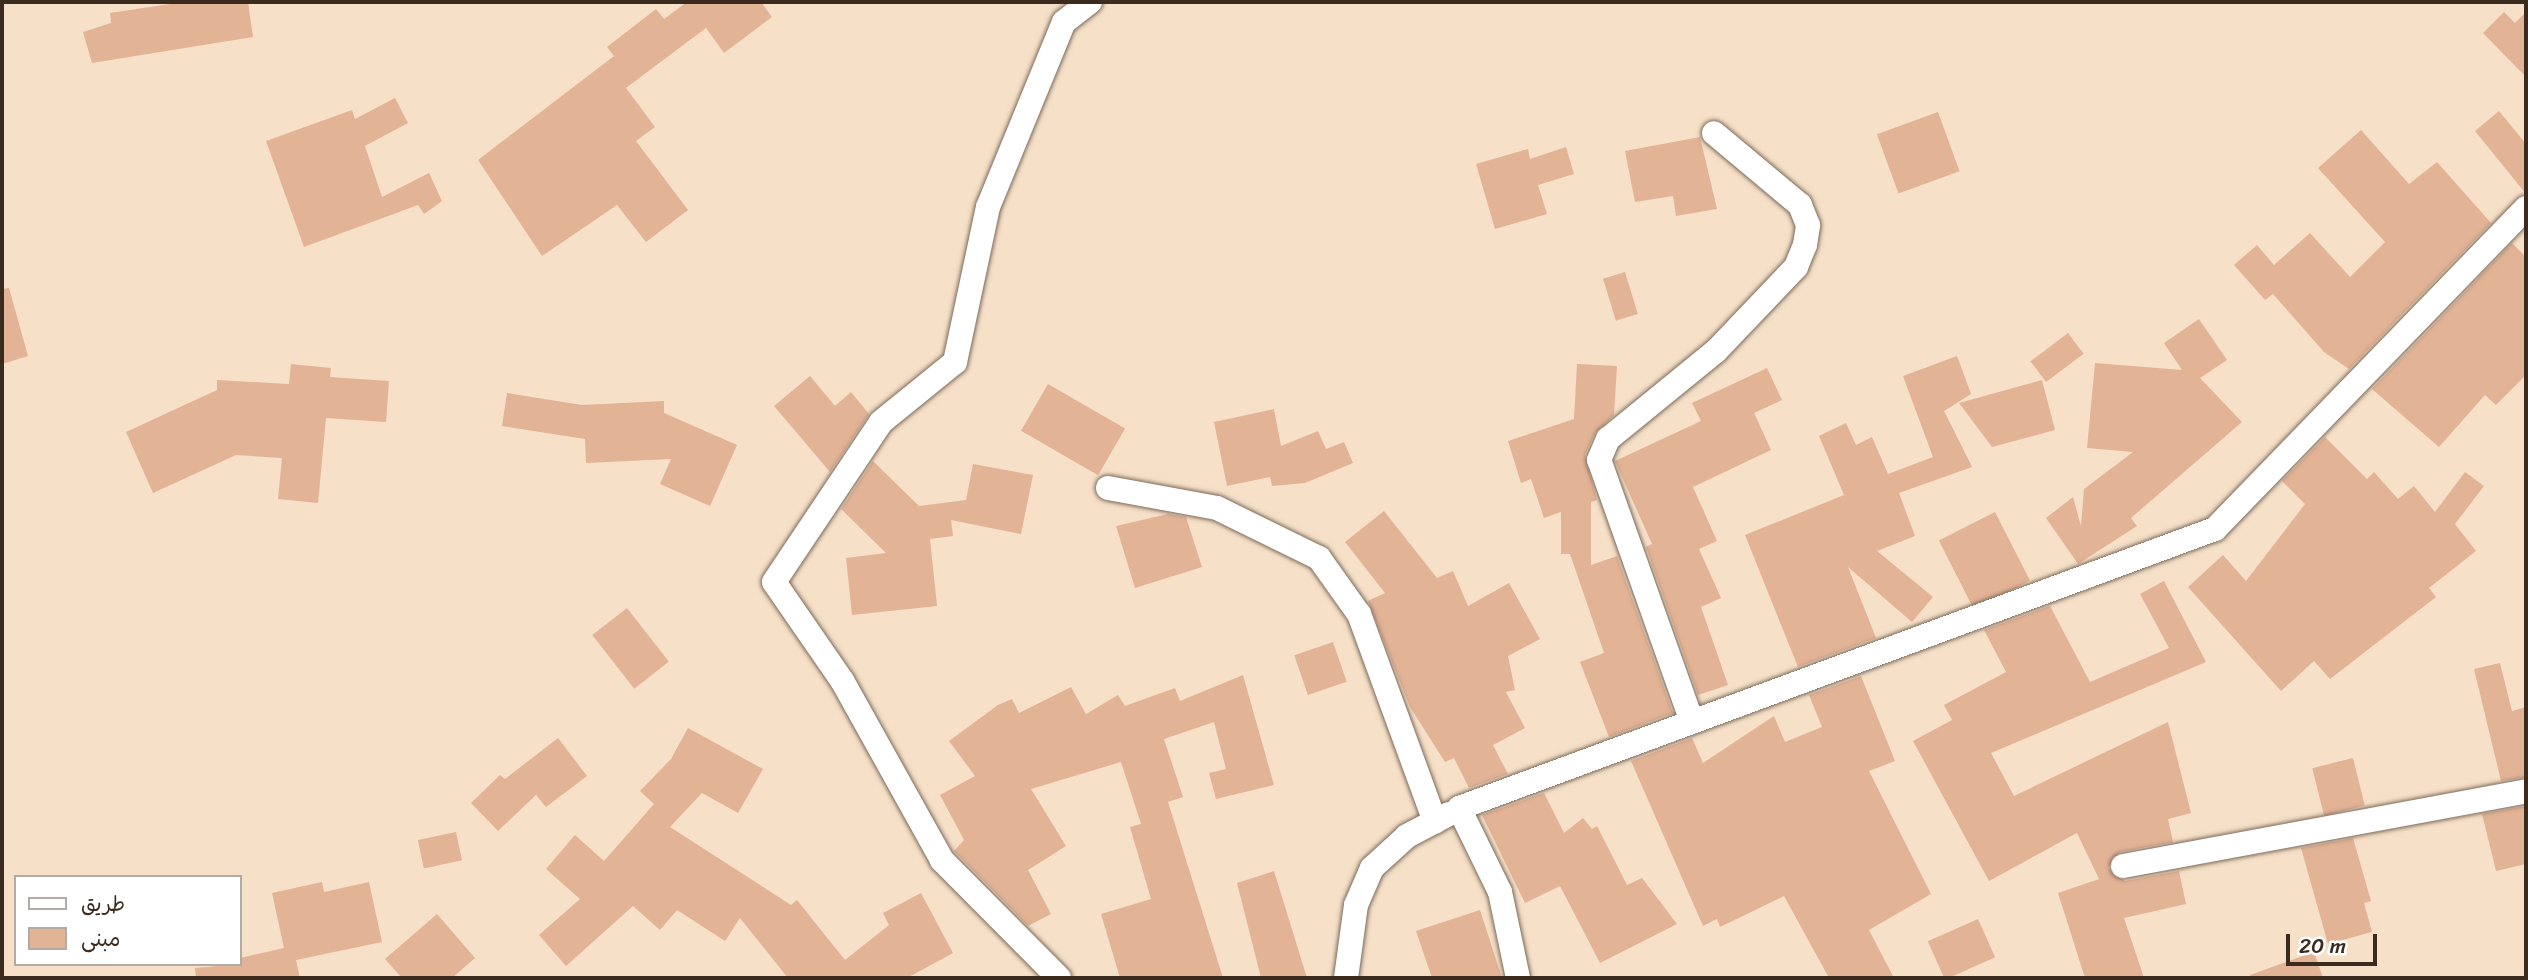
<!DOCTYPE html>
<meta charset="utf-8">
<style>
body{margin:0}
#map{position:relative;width:2528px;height:980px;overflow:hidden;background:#f6e0c8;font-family:Sriracha,"Playpen Sans Arabic",sans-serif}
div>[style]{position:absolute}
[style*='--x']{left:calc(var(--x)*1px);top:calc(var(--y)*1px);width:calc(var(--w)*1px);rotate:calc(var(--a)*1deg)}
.building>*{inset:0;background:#e3b396;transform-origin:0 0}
.roads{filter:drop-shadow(0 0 2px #7c6a5a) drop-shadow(0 0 2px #7c6a5a)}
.minor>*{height:24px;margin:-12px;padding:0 12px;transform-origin:12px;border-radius:12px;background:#fff}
span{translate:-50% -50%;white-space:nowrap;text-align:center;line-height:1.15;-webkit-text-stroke:5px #fff;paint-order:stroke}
.frame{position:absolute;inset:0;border:4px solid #3b2a1e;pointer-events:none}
.legend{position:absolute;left:14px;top:875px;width:228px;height:91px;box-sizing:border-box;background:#fff;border:2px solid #b1aaa5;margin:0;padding:9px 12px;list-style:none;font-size:21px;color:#3b2a1e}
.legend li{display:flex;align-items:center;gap:14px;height:35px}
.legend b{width:35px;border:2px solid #b1aaa5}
.scale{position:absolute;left:2286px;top:934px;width:91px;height:32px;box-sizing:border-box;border:4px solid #3b2a1e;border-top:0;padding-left:9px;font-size:21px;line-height:24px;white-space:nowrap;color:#3b2a1e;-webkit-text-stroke:5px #fff;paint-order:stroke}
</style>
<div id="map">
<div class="building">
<i style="clip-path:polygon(183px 2px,248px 2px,253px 37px,92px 63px,83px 32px,111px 23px,110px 13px)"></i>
<i style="clip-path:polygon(687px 2px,761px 2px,772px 17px,724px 53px,706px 28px,626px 88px,655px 127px,636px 141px,688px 210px,646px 242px,617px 205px,542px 256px,478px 160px,614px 56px,607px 47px,656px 9px,664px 19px)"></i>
<i style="clip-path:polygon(2504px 12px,2515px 23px,2526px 12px,2526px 77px,2483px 33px)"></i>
<i style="clip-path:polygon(395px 98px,408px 123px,365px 146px,382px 197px,429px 173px,442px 201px,424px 214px,418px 205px,304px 247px,266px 141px,352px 110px,355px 119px)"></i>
<i style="clip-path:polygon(2499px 111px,2526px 144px,2526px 194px,2475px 131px)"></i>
<i style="left:1938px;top:112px;width:63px;height:65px;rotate:70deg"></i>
<i style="clip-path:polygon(2361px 130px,2409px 184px,2437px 162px,2491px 223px,2349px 369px,2324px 352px,2273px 294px,2265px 300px,2234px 265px,2257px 245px,2274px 265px,2310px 233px,2350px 277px,2385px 242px,2318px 168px)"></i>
<i style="clip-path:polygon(1700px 137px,1717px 209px,1676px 216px,1673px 196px,1635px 202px,1625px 151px)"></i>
<i style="clip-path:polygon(1566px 147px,1574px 174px,1538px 185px,1547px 214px,1495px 229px,1476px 164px,1528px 149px,1530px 159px)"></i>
<i style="clip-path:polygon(2512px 243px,2526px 257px,2526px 375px,2496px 405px,2485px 395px,2439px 447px,2372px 389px)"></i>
<i style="left:1625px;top:272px;width:44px;height:23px;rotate:73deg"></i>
<i style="clip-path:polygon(9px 288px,28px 356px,2px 364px,2px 289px)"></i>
<i style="clip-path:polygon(2199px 319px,2227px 360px,2200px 378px,2242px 422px,2131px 518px,2137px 526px,2078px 564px,2046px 518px,2073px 497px,2081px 526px,2084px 489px,2133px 452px,2087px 448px,2095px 363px,2182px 370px,2164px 343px)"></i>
<i style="left:2068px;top:333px;width:26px;height:47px;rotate:53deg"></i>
<i style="clip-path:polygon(1957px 356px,1971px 394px,1944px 411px,1972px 467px,1899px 493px,1915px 536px,1877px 551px,1933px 597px,1912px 622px,1848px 567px,1876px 638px,1798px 667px,1745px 535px,1844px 495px,1819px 436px,1846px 423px,1856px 445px,1872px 437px,1888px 474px,1933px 457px,1903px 376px)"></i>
<i style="clip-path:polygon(291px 364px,331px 368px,330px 377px,389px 381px,386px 422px,326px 418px,318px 503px,278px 499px,282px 458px,236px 455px,153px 493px,126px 432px,217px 390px,217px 380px,289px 384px)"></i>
<i style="clip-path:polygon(1577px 364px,1617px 366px,1614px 415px,1595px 433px,1585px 455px,1597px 500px,1591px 502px,1591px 565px,1617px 556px,1673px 713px,1609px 737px,1580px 662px,1604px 653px,1570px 554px,1561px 554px,1561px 512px,1544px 518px,1531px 479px,1521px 483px,1508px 441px,1574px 419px)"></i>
<i style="clip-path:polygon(1767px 368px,1782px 400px,1754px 413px,1771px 450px,1693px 487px,1717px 541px,1699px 549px,1721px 598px,1701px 607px,1728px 685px,1698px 695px,1646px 547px,1652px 544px,1615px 461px,1701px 421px,1692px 403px)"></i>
<i style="clip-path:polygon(810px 376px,835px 406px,851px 392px,869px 414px,830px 472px,774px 406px)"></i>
<i style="clip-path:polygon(2042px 380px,2055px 430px,1992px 447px,1959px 403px)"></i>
<i style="left:1048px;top:384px;width:89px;height:54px;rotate:30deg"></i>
<i style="clip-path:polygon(507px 393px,582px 405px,664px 401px,664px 413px,737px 445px,710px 506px,660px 484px,671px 459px,586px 463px,585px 439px,502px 426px)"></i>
<i style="clip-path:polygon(1274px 409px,1281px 446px,1318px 431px,1326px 449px,1344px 442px,1353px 463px,1305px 483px,1272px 486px,1270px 477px,1227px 486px,1214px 422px)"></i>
<i style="clip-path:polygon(2325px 437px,2367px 479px,2374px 472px,2398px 499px,2414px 486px,2435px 512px,2465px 472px,2484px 486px,2455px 524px,2476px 551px,2429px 588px,2436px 597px,2330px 679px,2314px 661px,2281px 691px,2188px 587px,2223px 555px,2246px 581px,2305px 504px,2282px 481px)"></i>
<i style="clip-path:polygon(873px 461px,919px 506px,966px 500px,973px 464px,1033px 475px,1021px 534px,951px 520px,953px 536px,930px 539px,937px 606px,852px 615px,846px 558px,886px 553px,841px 509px)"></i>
<i style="clip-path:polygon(1384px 511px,1437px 578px,1453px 571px,1468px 606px,1509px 583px,1540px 639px,1508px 656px,1515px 690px,1506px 692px,1525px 728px,1493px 745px,1508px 774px,1469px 788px,1454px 758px,1445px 762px,1410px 707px,1368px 601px,1385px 593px,1345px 542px)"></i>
<i style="left:1995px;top:512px;width:77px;height:63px;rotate:63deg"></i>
<i style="clip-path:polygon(1168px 514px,1186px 517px,1202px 567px,1135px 588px,1116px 526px)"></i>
<i style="clip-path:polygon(2164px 581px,2206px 662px,1991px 753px,2014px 796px,2168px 722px,2191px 813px,2168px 819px,2173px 842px,2120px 852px,2108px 868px,2125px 881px,2179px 871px,2186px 904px,2124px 918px,2144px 978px,2085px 978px,2058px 893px,2099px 879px,2077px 833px,1989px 881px,1913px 741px,1952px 720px,1944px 705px,2006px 672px,1984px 630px,2050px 606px,2090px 682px,2169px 648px,2140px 594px)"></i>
<i style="left:627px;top:608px;width:68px;height:44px;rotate:52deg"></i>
<i style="left:1333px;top:642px;width:42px;height:41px;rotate:71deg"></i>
<i style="clip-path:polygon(2500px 663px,2512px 711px,2526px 707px,2526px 777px,2501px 781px,2474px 669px)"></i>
<i style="clip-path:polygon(1243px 675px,1274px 785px,1216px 799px,1209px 773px,1226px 769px,1214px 722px,1164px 739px,1183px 797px,1168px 802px,1223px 978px,1120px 978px,1101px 914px,1151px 899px,1130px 827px,1141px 824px,1121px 762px,1031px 789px,1066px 846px,1028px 870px,1051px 914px,1028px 926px,954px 851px,964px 840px,940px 795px,975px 776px,949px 741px,998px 705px,1012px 699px,1019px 713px,1071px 687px,1086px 714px,1118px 695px,1125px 706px,1175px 688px,1180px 701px)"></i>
<i style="clip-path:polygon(1861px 676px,1895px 761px,1869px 771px,1931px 894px,1869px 930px,1894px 978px,1829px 978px,1784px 896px,1720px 927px,1717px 919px,1703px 926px,1631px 761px,1692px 738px,1703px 763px,1774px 716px,1785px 742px,1822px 727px,1809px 695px)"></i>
<i style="clip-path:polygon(688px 728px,763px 769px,738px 813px,702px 793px,670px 827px,791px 905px,797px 900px,845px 960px,889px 925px,883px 913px,921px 893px,953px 953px,907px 978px,788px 978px,740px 918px,725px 941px,677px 910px,660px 930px,633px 906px,566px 966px,539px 935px,580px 899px,546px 869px,575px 835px,604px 861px,654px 804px,640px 791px,671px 759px)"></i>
<i style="clip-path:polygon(558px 738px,587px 776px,546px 807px,536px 795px,498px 831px,471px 803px,500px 775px,505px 779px)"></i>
<i style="left:2353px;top:758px;width:49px;height:42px;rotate:76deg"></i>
<i style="clip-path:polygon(1544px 793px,1564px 833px,1583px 818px,1592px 829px,1597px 826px,1627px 885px,1642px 878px,1677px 924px,1600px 963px,1560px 886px,1525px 903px,1482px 815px)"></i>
<i style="clip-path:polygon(2526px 806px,2526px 864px,2496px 871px,2482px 814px)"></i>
<i style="left:456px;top:832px;width:29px;height:39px;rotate:78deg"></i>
<i style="clip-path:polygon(2353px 838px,2371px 901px,2364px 903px,2372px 932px,2328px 944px,2301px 848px)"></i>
<i style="clip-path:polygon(1274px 871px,1307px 978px,1261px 978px,1237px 883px)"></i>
<i style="clip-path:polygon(322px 882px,324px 892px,369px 882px,382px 942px,296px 960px,300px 978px,196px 978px,195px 968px,240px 964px,240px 958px,284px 948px,272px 893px)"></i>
<i style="clip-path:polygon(1480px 910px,1502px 978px,1432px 978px,1416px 931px)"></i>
<i style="clip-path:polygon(437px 914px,475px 958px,452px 978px,402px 978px,385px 959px)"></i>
<i style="left:1978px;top:919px;width:42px;height:55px;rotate:66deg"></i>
<i style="clip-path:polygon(2314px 952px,2323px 978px,2251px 978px,2250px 975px)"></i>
</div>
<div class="roads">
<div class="minor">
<i style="--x:1108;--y:488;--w:111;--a:10.4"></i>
<i style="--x:1217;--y:508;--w:114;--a:26.1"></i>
<i style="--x:1319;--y:558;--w:69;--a:54.5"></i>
<i style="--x:1359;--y:614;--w:221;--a:69.9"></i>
<i style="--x:1692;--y:722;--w:278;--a:-109.5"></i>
<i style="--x:1599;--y:460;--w:23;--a:-67"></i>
<i style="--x:1608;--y:439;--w:139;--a:-39.2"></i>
<i style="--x:1716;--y:351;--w:116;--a:-46.4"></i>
<i style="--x:1796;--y:267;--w:24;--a:-68"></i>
<i style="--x:1805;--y:245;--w:20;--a:-81"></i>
<i style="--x:1808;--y:225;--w:22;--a:-112"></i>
<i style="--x:1800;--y:205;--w:112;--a:-140.1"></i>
<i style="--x:2123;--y:866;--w:410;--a:-10.5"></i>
<i style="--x:1059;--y:978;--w:166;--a:-134.8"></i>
<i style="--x:942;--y:860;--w:204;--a:-119.1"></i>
<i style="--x:843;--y:682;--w:121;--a:-124.6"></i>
<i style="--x:774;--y:582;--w:192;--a:-56.2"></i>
<i style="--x:881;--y:422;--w:95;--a:-39"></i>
<i style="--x:955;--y:362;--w:158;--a:-78"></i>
<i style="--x:988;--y:207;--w:200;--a:-67.7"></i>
<i style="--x:1064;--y:22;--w:33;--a:-38"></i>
<i style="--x:1346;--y:978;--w:74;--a:-82.2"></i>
<i style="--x:1356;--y:905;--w:40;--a:-66.6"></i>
<i style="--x:1372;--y:868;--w:47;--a:-42.4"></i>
<i style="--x:1407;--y:836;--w:47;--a:-27.6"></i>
<i style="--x:1518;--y:978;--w:88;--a:-101.8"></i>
<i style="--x:1500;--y:892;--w:93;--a:-116"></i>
<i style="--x:1459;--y:808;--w:806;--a:-20.26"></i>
<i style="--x:2215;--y:529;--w:447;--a:-45.9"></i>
</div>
</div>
<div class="frame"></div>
<ul class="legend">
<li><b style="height:9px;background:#fff"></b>طريق</li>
<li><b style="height:19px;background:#e3b396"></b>مبنى</li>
</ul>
<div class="scale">20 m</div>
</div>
